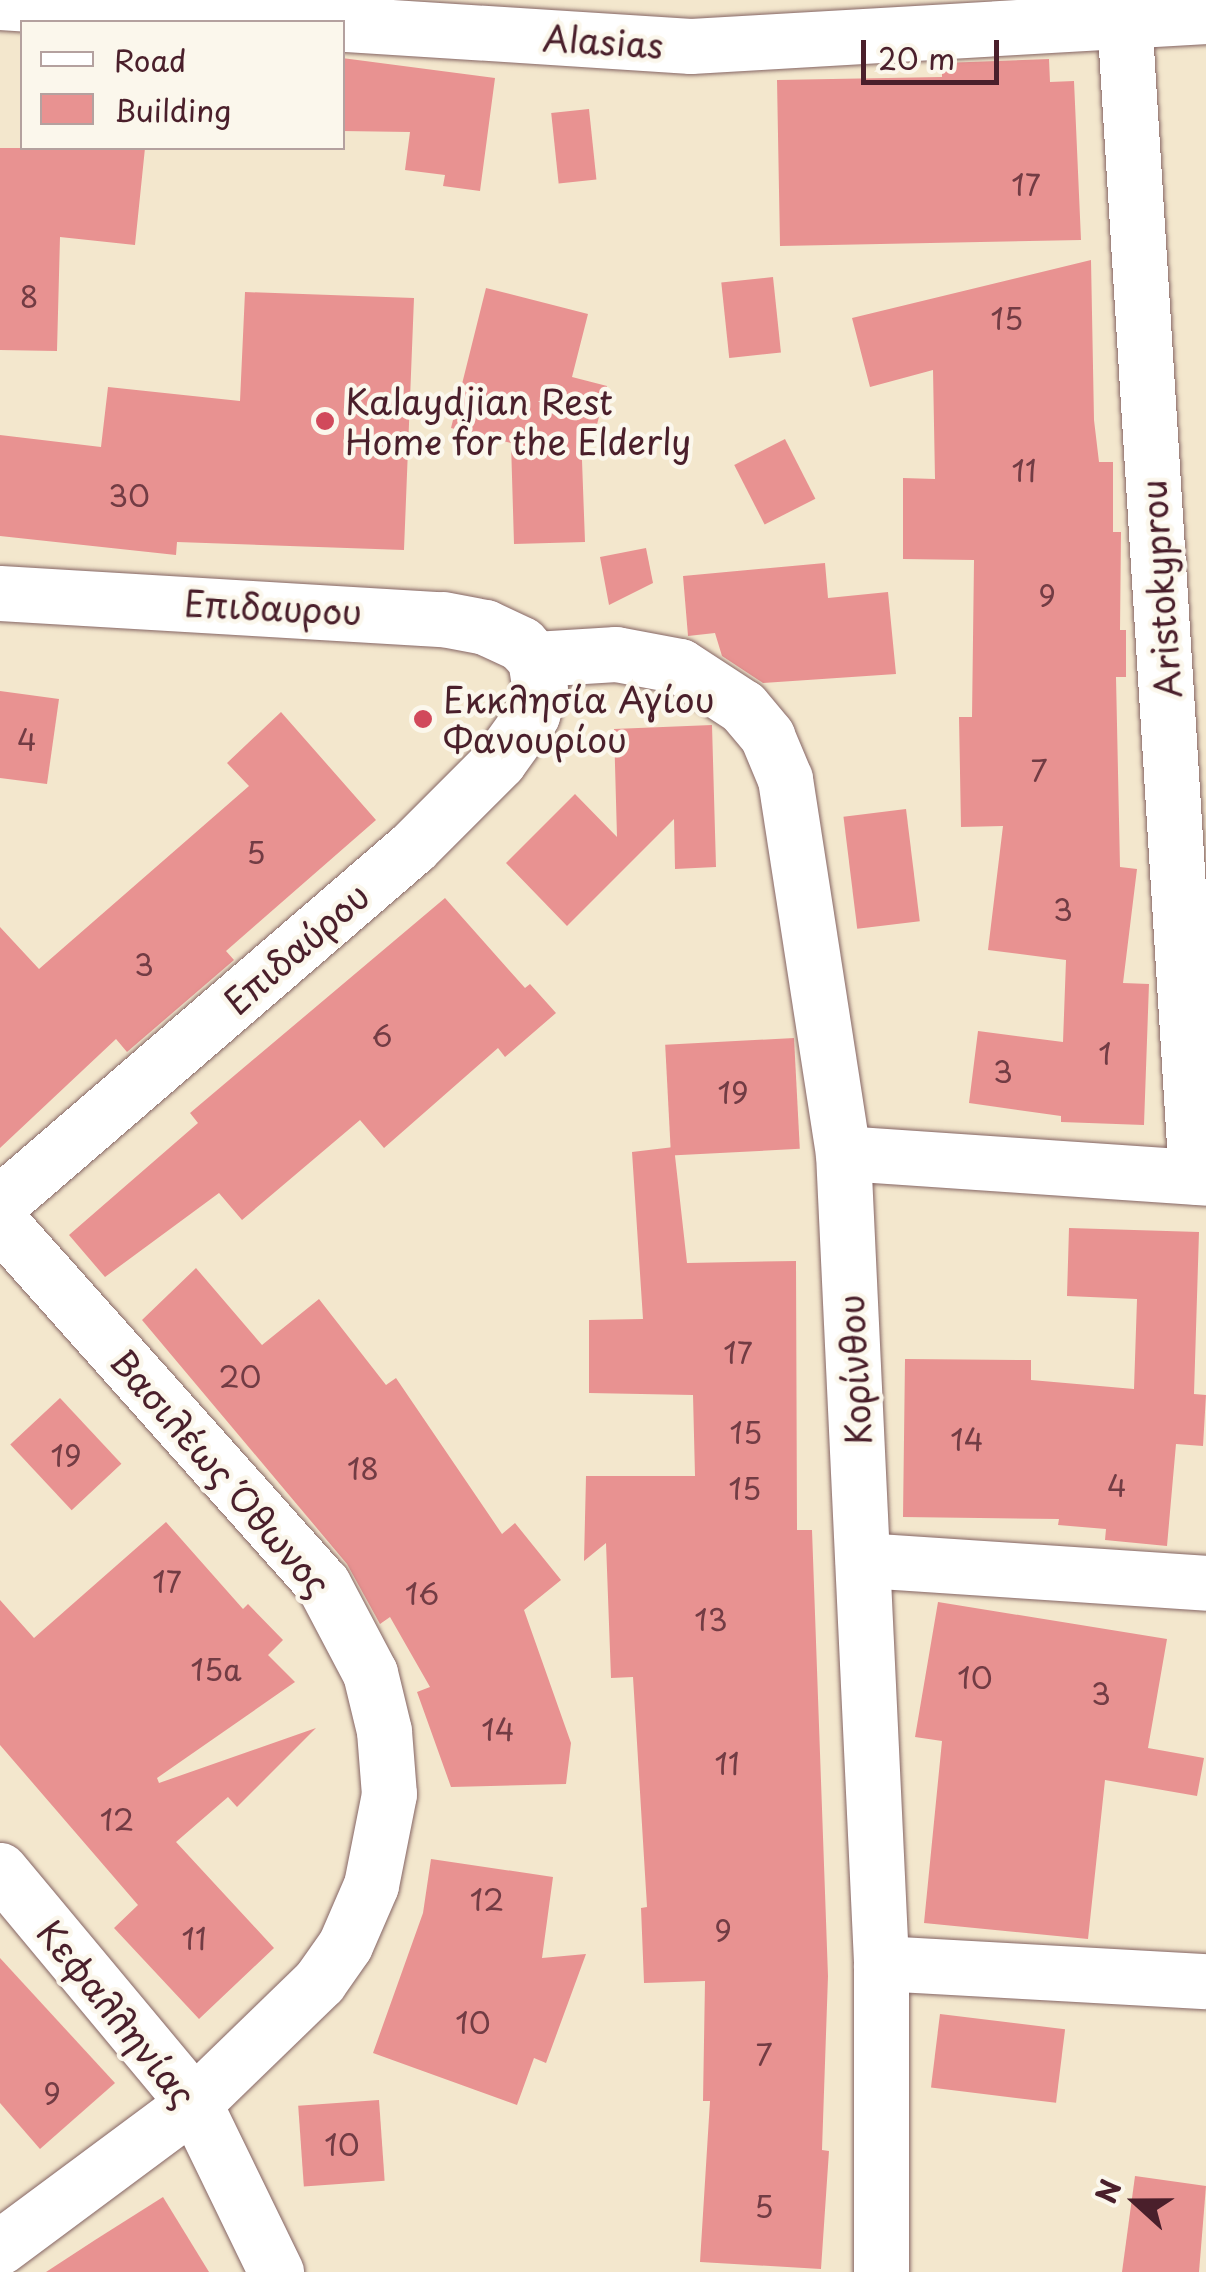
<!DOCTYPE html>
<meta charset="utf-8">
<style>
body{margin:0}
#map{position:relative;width:1206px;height:2272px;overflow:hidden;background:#f3e7cd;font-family:"Playpen Sans",sans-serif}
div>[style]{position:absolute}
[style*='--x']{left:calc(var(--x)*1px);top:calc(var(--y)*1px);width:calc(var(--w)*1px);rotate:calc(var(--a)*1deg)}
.building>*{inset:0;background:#e89291;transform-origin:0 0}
.roads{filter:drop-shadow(0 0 2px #856564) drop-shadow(0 0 2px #856564)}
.minor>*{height:55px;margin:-27.5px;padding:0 27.5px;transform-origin:27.5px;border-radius:27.5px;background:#fff}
.dots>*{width:28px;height:28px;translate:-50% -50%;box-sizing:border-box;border:5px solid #fbf7ec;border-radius:50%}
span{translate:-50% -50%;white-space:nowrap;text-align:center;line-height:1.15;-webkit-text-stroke:9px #fbf7ec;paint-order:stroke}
.number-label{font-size:30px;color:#723c44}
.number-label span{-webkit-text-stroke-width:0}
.street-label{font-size:35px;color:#4a1f2b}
.poi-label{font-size:35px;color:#4a1f2b}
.left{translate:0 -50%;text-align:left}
.legend{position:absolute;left:20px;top:20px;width:325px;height:130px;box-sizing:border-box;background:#fbf7ec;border:2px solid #b4a19f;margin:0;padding:12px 18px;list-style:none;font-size:30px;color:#4a1f2b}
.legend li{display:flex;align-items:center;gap:20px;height:50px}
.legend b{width:50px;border:2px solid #b4a19f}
.north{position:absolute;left:1086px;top:2152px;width:100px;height:100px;-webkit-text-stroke:8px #fbf7ec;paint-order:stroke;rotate:291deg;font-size:28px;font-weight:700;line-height:40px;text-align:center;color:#4a1f2b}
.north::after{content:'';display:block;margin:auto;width:35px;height:45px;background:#4a1f2b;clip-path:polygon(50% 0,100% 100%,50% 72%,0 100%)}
.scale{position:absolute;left:861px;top:40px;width:138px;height:45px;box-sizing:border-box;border:5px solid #4a1f2b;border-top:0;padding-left:12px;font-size:30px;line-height:35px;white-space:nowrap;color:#4a1f2b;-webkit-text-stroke:8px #fbf7ec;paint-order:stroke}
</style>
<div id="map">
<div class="building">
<i style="clip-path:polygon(342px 58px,495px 78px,480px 191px,443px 186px,445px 175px,405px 170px,410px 132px,342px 131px)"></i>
<i style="clip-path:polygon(1049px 59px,1050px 82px,1074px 81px,1081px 240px,780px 246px,777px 80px,942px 77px,942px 63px)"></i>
<i style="left:589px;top:109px;width:71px;height:38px;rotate:84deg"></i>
<i style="clip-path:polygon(0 148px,145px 148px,135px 245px,60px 237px,57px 351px,0 350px)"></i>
<i style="clip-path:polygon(1091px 260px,1094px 420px,1099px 462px,1113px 462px,1113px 532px,1121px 532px,1120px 630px,1126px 630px,1126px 677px,1116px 677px,1120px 867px,1137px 869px,1123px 983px,1149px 984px,1144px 1125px,1061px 1122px,1061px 1116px,969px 1103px,978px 1031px,1063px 1042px,1066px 960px,988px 950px,1003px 826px,961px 827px,959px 717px,972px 717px,974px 560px,903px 559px,903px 478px,935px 479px,933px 370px,870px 387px,852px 318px)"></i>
<i style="left:773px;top:277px;width:76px;height:52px;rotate:84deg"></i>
<i style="clip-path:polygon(486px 288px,588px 314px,572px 377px,607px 386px,594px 436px,581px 433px,585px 542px,514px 544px,511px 443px,451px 428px)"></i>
<i style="clip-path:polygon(245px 292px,414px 298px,404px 550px,177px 542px,176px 555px,0 536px,0 435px,101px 447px,108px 387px,240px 401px)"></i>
<i style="left:785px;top:439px;width:67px;height:57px;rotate:63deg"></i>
<i style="clip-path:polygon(646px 548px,653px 583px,609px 605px,600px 557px)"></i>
<i style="clip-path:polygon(825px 563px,828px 598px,888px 592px,896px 674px,763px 683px,722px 656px,715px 633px,688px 636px,683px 576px)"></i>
<i style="clip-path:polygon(0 691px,59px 699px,47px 784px,0 778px)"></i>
<i style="clip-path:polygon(281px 712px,376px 820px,226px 951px,234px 960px,127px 1052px,116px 1039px,0 1148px,0 927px,39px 969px,249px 786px,227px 763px)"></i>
<i style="clip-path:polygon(712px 725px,716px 867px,675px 869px,674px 819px,567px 926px,506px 863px,575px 794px,617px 837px,614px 729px)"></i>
<i style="left:906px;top:809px;width:113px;height:63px;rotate:83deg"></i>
<i style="clip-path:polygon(445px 898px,525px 988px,530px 984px,556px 1013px,505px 1057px,498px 1048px,384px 1148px,360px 1120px,242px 1220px,219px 1193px,105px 1277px,69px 1235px,198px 1123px,190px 1113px)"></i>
<i style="left:794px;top:1038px;width:111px;height:129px;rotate:87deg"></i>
<i style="clip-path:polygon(674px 1147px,687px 1263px,796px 1261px,797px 1530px,812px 1530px,828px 1976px,822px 2150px,829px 2151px,821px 2269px,700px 2262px,710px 2101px,703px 2101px,705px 1981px,644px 1983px,641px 1908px,647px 1907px,633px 1677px,611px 1678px,606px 1543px,584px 1561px,586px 1476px,695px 1476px,693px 1395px,589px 1393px,589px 1320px,643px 1319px,632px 1152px)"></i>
<i style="clip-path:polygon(1069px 1228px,1199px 1232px,1194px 1394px,1206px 1395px,1203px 1446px,1176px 1444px,1167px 1546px,1105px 1540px,1106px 1529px,1058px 1525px,1059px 1519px,903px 1517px,905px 1359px,1031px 1360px,1031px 1380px,1134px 1389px,1137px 1299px,1067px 1296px)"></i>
<i style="clip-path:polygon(196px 1268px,262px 1345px,319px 1299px,386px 1385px,396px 1378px,502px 1534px,515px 1523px,561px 1580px,524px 1610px,571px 1743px,566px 1784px,451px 1787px,417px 1692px,430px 1687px,390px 1617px,380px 1624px,347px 1564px,142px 1320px)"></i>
<i style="left:60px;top:1398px;width:90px;height:68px;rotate:47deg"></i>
<i style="clip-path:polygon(166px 1522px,243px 1609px,248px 1604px,283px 1640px,268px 1655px,295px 1682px,157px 1778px,159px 1783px,316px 1728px,237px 1807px,228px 1797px,176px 1842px,274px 1948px,199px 2019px,114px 1928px,138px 1905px,0 1745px,0 1600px,34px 1638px)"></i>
<i style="clip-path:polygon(938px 1602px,1167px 1639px,1148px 1748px,1204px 1758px,1197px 1796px,1105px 1780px,1088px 1939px,924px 1923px,942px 1741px,915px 1737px)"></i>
<i style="clip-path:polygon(431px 1859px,553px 1877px,542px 1958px,586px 1954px,546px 2063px,534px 2058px,517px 2105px,373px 2053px,423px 1913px)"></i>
<i style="clip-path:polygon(0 1958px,115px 2083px,40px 2149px,0 2103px)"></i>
<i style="left:940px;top:2014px;width:126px;height:74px;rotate:7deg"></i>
<i style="left:379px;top:2100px;width:81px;height:81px;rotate:86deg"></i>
<i style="clip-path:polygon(1135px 2176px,1206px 2186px,1199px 2272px,1122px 2272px)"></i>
<i style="clip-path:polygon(163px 2197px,209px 2272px,46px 2272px,95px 2240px)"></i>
</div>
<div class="roads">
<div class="minor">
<i style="--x:1123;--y:0;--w:1179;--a:86.45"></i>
<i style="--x:0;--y:2;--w:692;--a:3.64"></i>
<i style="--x:691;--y:46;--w:516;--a:-3.33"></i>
<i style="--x:0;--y:593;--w:444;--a:3.4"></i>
<i style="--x:443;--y:619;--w:43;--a:10.8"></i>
<i style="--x:485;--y:627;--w:40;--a:25"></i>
<i style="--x:521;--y:644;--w:21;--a:47"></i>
<i style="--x:535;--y:659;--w:30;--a:81"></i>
<i style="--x:540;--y:689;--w:27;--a:107"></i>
<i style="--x:532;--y:715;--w:57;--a:125.7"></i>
<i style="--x:499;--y:761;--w:122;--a:135"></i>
<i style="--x:413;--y:847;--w:545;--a:139.24"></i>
<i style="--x:535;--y:659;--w:81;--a:-3.5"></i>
<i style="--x:616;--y:654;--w:65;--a:10.6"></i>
<i style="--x:680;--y:666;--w:75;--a:33.1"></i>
<i style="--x:743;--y:707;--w:38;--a:50"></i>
<i style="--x:767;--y:736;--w:47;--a:67.3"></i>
<i style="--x:785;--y:779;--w:378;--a:81.2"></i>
<i style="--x:843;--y:1153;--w:811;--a:87.31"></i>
<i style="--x:881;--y:1963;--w:309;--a:90"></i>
<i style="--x:843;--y:1153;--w:364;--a:3.9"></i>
<i style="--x:0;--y:1222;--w:485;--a:48.3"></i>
<i style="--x:323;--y:1584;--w:101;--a:62.2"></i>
<i style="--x:370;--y:1673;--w:60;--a:76.4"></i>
<i style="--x:384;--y:1731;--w:63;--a:85.5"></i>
<i style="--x:389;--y:1794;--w:93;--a:101.2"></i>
<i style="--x:371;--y:1885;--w:65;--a:113.4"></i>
<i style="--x:345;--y:1945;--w:45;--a:125.1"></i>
<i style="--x:319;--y:1982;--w:174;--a:135.9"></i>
<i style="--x:194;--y:2103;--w:242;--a:143.4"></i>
<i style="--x:863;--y:1560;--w:344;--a:3.8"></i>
<i style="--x:0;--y:1870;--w:303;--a:50.2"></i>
<i style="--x:194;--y:2103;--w:188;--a:64.1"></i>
<i style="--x:881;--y:1963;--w:325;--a:3.2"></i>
</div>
</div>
<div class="dots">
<i style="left:325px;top:421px;background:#d1495b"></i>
<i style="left:423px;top:719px;background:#d1495b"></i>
</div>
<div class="number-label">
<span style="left:1026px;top:184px">17</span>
<span style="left:29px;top:296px">8</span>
<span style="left:1007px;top:318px">15</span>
<span style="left:1024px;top:470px">11</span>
<span style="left:129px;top:495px">30</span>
<span style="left:1047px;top:595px">9</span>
<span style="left:27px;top:739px">4</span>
<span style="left:1039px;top:770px">7</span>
<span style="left:256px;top:852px">5</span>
<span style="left:1063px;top:909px">3</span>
<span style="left:144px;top:964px">3</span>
<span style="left:382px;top:1035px">6</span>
<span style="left:1105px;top:1053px">1</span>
<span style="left:1003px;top:1071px">3</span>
<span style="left:733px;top:1092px">19</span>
<span style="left:738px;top:1352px">17</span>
<span style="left:240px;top:1376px">20</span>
<span style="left:746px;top:1432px">15</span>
<span style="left:967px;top:1439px">14</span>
<span style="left:66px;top:1455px">19</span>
<span style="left:363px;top:1468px">18</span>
<span style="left:1117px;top:1485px">4</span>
<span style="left:745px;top:1488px">15</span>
<span style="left:167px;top:1581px">17</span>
<span style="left:422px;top:1593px">16</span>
<span style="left:711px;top:1619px">13</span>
<span style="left:216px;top:1669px">15a</span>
<span style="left:975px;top:1677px">10</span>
<span style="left:1101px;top:1693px">3</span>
<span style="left:498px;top:1729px">14</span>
<span style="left:727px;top:1763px">11</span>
<span style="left:117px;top:1819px">12</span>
<span style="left:487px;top:1899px">12</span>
<span style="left:723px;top:1930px">9</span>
<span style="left:194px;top:1938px">11</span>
<span style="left:473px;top:2022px">10</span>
<span style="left:764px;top:2054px">7</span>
<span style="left:52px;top:2093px">9</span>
<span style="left:342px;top:2144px">10</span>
<span style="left:764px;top:2206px">5</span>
</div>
<div class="street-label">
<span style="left:603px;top:41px;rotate:4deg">Alasias</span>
<span style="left:1160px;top:589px;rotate:-94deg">Aristokyprou</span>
<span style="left:273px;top:607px;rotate:3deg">Επιδαυρου</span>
<span style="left:296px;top:948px;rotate:-41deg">Επιδαύρου</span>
<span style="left:854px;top:1370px;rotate:-93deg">Κορίνθου</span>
<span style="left:221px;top:1472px;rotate:49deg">Βασιλέως Όθωνος</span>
<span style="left:117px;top:2013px;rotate:51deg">Κεφαλληνίας</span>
</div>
<div class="poi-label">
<span class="left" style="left:345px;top:421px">Kalaydjian Rest<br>Home for the Elderly</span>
<span class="left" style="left:443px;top:719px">Εκκλησία Αγίου<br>Φανουρίου</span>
</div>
<ul class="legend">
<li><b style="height:12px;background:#fff"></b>Road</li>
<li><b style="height:28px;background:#e89291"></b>Building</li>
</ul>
<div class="north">N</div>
<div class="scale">20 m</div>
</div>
